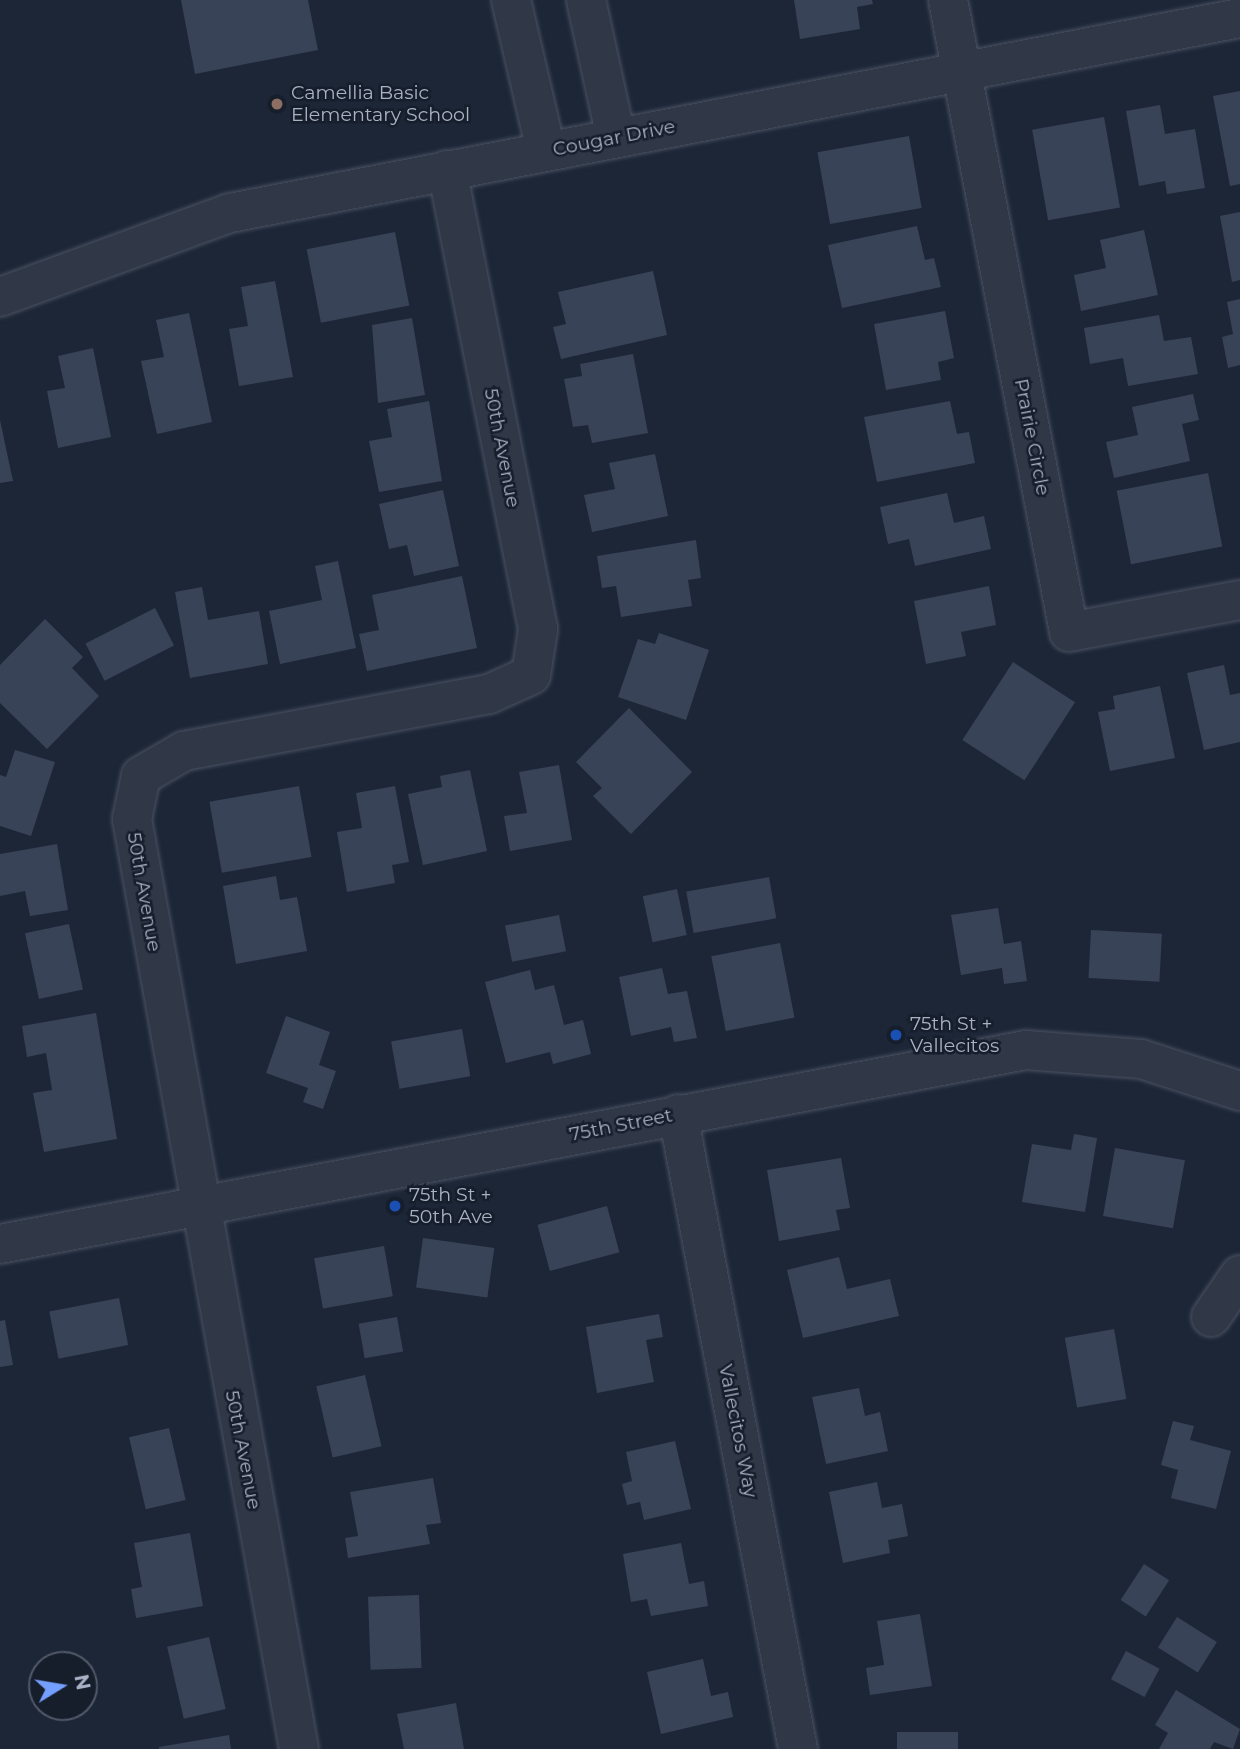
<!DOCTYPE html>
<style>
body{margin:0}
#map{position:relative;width:1240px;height:1749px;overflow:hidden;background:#1c2637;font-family:Montserrat,sans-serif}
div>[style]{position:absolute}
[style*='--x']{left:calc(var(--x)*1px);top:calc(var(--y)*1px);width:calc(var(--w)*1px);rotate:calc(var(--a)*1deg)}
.building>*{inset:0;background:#384358;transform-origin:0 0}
.roads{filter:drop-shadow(0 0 2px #4b5262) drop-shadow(0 0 2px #4b5262)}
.minor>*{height:38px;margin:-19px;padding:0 19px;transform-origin:19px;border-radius:19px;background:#303847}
.dots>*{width:19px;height:19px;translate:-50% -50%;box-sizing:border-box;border:4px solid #161d2b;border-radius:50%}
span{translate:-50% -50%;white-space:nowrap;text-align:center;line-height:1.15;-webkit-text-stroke:5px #161d2b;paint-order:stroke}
.poi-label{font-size:19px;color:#a9b2c5}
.left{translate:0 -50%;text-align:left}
.street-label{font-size:19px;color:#a9b2c5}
.north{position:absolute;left:28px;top:1651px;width:70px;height:70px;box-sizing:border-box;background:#161d2b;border:2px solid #515969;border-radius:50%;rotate:79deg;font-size:19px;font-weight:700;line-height:28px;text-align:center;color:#a9b2c5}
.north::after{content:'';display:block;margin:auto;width:24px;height:32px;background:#749fff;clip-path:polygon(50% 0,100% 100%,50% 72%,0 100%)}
</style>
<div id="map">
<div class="building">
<i style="clip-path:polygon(181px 0,308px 0,318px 50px,195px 74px)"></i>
<i style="clip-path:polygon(794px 0,872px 0,873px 4px,857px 7px,860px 29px,800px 39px)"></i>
<i style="clip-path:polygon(1240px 91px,1240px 184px,1230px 186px,1213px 96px)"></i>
<i style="clip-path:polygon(1160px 105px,1165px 134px,1195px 129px,1205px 188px,1167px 194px,1165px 181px,1139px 186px,1126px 111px)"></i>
<i style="left:1104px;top:117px;width:92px;height:73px;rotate:80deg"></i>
<i style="left:909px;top:136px;width:73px;height:93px;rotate:80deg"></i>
<i style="clip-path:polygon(1240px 212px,1240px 280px,1232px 282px,1220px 216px)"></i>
<i style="clip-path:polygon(917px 226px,925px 260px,934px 258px,941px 287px,842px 308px,828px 245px)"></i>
<i style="clip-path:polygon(1144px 230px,1158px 295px,1081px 311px,1074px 275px,1106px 268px,1100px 240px)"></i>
<i style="left:395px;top:232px;width:75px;height:90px;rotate:79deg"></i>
<i style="clip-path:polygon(653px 271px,667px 335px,561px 359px,553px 327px,566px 324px,558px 292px)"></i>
<i style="clip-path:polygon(275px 281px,293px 377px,239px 386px,229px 329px,248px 326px,241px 287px)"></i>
<i style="clip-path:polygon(1240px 299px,1240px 365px,1228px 368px,1222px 337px,1233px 334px,1227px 302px)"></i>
<i style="clip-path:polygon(945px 311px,954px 358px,938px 362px,941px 380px,886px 390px,874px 324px)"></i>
<i style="clip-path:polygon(189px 313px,212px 422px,157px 434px,141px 361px,164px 357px,156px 320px)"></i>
<i style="clip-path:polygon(1159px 315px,1164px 341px,1191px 337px,1198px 374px,1128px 386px,1123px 358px,1090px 364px,1084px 328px)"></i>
<i style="clip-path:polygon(412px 318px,425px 395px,378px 403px,372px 325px)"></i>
<i style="clip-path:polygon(93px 348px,111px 437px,58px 448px,47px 391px,65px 388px,58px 356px)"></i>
<i style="clip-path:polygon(633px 354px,648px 433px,592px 443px,588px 425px,573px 427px,564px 379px,582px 376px,580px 364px)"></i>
<i style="clip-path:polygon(1193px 394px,1199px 420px,1182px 424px,1190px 461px,1114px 478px,1106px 442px,1138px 435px,1132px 407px)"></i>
<i style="clip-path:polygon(429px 401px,442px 481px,379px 492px,369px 441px,392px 437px,387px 409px)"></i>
<i style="clip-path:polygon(950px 401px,957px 434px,969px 432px,975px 463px,877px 482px,864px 417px)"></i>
<i style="clip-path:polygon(0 420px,13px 481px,0 483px)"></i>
<i style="clip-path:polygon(655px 454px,668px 516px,592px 532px,584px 495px,615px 489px,609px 463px)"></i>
<i style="left:1208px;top:473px;width:75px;height:93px;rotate:79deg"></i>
<i style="clip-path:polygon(443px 490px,459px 566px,414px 576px,407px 545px,389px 549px,379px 504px)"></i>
<i style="clip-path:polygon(947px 493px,954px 523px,984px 516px,991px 549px,915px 566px,909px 539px,888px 544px,880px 507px)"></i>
<i style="clip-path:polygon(696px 540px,701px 578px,688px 580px,692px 606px,621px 617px,616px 586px,602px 588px,597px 556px)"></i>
<i style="clip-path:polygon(338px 561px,356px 648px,280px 664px,269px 611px,322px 600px,315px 566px)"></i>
<i style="clip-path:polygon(462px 576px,477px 648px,367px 671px,359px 634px,379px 630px,372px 595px)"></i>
<i style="clip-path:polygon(989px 586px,996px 625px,961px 632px,966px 656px,926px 664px,914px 601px)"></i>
<i style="clip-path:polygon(202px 587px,208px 620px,259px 611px,268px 664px,190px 678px,175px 592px)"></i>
<i style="left:155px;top:608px;width:42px;height:78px;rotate:63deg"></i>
<i style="clip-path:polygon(45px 619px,83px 657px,72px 668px,99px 696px,47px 749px,0 703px,0 665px)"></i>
<i style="clip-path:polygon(659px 633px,709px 650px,686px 720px,618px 697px,638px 639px,655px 644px)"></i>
<i style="left:1013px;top:662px;width:74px;height:93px;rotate:33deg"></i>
<i style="clip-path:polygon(1224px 665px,1230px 695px,1240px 693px,1240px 742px,1204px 750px,1187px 673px)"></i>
<i style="clip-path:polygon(1160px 686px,1175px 758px,1110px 771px,1098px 712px,1115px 709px,1113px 696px)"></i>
<i style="clip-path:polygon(629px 708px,692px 772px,631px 834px,593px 796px,602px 788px,576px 762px)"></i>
<i style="clip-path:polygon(15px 750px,55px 762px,31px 836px,0 826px,0 775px,6px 777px)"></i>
<i style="clip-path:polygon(559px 765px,572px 840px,510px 851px,504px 816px,527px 813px,519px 772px)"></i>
<i style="clip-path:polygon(470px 770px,487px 851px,423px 865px,408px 794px,442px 787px,440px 776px)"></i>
<i style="left:299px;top:786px;width:72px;height:91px;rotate:80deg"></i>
<i style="clip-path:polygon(395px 786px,409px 862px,392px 865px,395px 883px,347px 892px,337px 832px,362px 828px,356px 793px)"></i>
<i style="clip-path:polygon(57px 844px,68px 910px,30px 916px,25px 891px,0 896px,0 854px)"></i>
<i style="clip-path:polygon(276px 876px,280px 900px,297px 897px,307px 951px,236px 964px,223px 886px)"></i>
<i style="left:769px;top:877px;width:42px;height:84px;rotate:80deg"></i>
<i style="left:677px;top:889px;width:47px;height:35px;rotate:78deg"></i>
<i style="clip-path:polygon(998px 908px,1004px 944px,1021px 941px,1027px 981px,1004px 984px,1002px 968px,961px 975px,951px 915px)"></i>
<i style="left:559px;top:915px;width:37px;height:55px;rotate:79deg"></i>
<i style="left:69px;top:924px;width:67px;height:45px;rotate:78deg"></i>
<i style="left:1091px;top:930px;width:71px;height:48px;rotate:3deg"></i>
<i style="left:780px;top:943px;width:76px;height:70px;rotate:79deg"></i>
<i style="clip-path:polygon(662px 968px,668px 994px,687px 991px,697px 1038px,674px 1042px,671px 1027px,631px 1036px,619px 977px)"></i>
<i style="clip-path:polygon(530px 970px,535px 990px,554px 985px,564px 1025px,583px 1020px,591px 1054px,553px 1064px,550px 1052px,506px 1063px,485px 982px)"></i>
<i style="clip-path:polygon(96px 1013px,117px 1139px,44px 1152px,33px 1093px,52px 1090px,46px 1053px,27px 1057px,22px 1026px)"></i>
<i style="clip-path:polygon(286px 1016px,330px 1032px,319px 1065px,336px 1071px,323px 1109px,303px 1102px,308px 1088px,266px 1073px)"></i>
<i style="left:462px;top:1029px;width:48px;height:72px;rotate:80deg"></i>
<i style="clip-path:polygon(1074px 1134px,1097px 1138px,1085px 1212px,1022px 1202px,1032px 1144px,1071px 1150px)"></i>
<i style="left:1115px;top:1148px;width:71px;height:69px;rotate:10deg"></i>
<i style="clip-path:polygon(841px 1158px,850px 1208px,836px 1210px,840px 1230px,779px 1241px,767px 1170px)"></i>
<i style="left:607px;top:1206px;width:48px;height:72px;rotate:75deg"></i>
<i style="left:423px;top:1238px;width:72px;height:50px;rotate:8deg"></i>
<i style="left:384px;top:1246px;width:51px;height:71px;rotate:80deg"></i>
<i style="clip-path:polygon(839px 1257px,847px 1289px,890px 1279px,899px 1316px,803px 1338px,787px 1270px)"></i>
<i style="left:119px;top:1298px;width:48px;height:71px;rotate:79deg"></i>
<i style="clip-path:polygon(659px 1314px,663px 1337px,646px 1340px,654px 1382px,597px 1393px,586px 1327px)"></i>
<i style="left:397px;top:1317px;width:35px;height:39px;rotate:80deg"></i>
<i style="clip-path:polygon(5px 1320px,13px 1365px,0 1367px,0 1321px)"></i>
<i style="left:1114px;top:1329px;width:71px;height:50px;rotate:80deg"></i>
<i style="left:365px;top:1375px;width:73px;height:50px;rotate:77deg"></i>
<i style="clip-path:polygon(859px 1388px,865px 1416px,880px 1412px,888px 1451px,826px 1464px,812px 1397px)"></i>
<i style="clip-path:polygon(1173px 1421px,1194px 1426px,1190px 1440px,1231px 1451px,1216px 1509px,1171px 1498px,1178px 1470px,1161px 1465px)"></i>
<i style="left:169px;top:1428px;width:74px;height:41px;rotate:77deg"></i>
<i style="clip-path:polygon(675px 1441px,691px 1509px,644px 1520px,640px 1502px,627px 1505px,622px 1484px,632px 1481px,626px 1452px)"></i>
<i style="clip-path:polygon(433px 1478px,441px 1523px,426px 1525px,430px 1544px,348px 1558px,345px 1538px,358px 1536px,350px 1492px)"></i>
<i style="clip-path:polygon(877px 1482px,882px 1508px,902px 1504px,908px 1536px,888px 1540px,890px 1553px,843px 1563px,829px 1492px)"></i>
<i style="clip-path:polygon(190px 1533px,203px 1606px,136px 1618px,131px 1589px,142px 1587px,134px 1543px)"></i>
<i style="clip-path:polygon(681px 1543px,689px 1584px,704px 1581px,708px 1606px,651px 1616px,647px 1599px,631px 1602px,623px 1554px)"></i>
<i style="left:1144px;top:1564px;width:30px;height:43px;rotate:33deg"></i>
<i style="left:419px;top:1595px;width:73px;height:51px;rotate:88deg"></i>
<i style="clip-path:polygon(920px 1614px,932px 1686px,870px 1695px,866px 1668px,884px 1665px,877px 1621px)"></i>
<i style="left:1177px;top:1617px;width:47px;height:36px;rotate:32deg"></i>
<i style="left:209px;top:1637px;width:74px;height:43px;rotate:77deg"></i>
<i style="left:1126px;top:1651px;width:38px;height:32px;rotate:28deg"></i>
<i style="clip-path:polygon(703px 1659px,711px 1696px,728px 1692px,733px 1717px,661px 1734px,647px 1672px)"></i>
<i style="clip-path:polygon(1176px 1690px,1240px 1729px,1233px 1749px,1214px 1742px,1210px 1749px,1159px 1749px,1168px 1733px,1155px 1725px)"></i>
<i style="clip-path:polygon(456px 1703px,464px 1749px,404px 1749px,397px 1714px)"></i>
<i style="left:897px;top:1732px;width:61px;height:17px"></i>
<i style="clip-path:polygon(229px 1735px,231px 1749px,159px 1749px,159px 1747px)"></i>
</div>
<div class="roads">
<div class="minor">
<i style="--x:511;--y:0;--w:155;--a:76.9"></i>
<i style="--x:586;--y:0;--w:141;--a:77.7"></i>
<i style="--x:948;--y:0;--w:643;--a:79.16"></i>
<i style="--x:1069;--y:632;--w:174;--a:-10.6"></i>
<i style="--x:0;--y:297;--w:245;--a:-20.1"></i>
<i style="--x:230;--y:213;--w:1029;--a:-10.93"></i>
<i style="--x:678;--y:1114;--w:646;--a:79.3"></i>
<i style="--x:0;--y:1244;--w:1044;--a:-10.71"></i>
<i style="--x:1026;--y:1050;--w:115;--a:4.5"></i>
<i style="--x:1141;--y:1059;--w:104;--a:17.9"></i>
<i style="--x:1211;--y:1317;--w:51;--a:-55.4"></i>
<i style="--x:299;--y:1749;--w:945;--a:-100.18"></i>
<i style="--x:132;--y:819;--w:44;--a:-78.2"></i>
<i style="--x:141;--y:776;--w:50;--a:-30.2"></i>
<i style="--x:184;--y:751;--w:310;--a:-10.6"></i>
<i style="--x:489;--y:694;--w:46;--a:-24.3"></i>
<i style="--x:531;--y:675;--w:47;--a:-81.3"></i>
<i style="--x:538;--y:629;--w:468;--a:-101.2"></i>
</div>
</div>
<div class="dots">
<i style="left:277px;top:104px;background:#8d6e63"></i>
<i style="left:896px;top:1035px;background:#1a4fb4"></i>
<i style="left:395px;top:1206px;background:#1a4fb4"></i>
</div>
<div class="poi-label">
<span class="left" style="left:291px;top:104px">Camellia Basic<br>Elementary School</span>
<span class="left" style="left:910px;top:1035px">75th St +<br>Vallecitos</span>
<span class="left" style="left:409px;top:1206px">75th St +<br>50th Ave</span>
</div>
<div class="street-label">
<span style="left:614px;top:138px;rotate:-11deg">Cougar Drive</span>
<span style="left:1032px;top:437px;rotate:79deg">Prairie Circle</span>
<span style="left:502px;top:448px;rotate:79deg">50th Avenue</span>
<span style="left:144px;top:892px;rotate:80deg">50th Avenue</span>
<span style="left:621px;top:1125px;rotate:-11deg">75th Street</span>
<span style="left:738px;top:1431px;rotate:79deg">Vallecitos Way</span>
<span style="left:243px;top:1450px;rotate:79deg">50th Avenue</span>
</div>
<div class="north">N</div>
</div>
